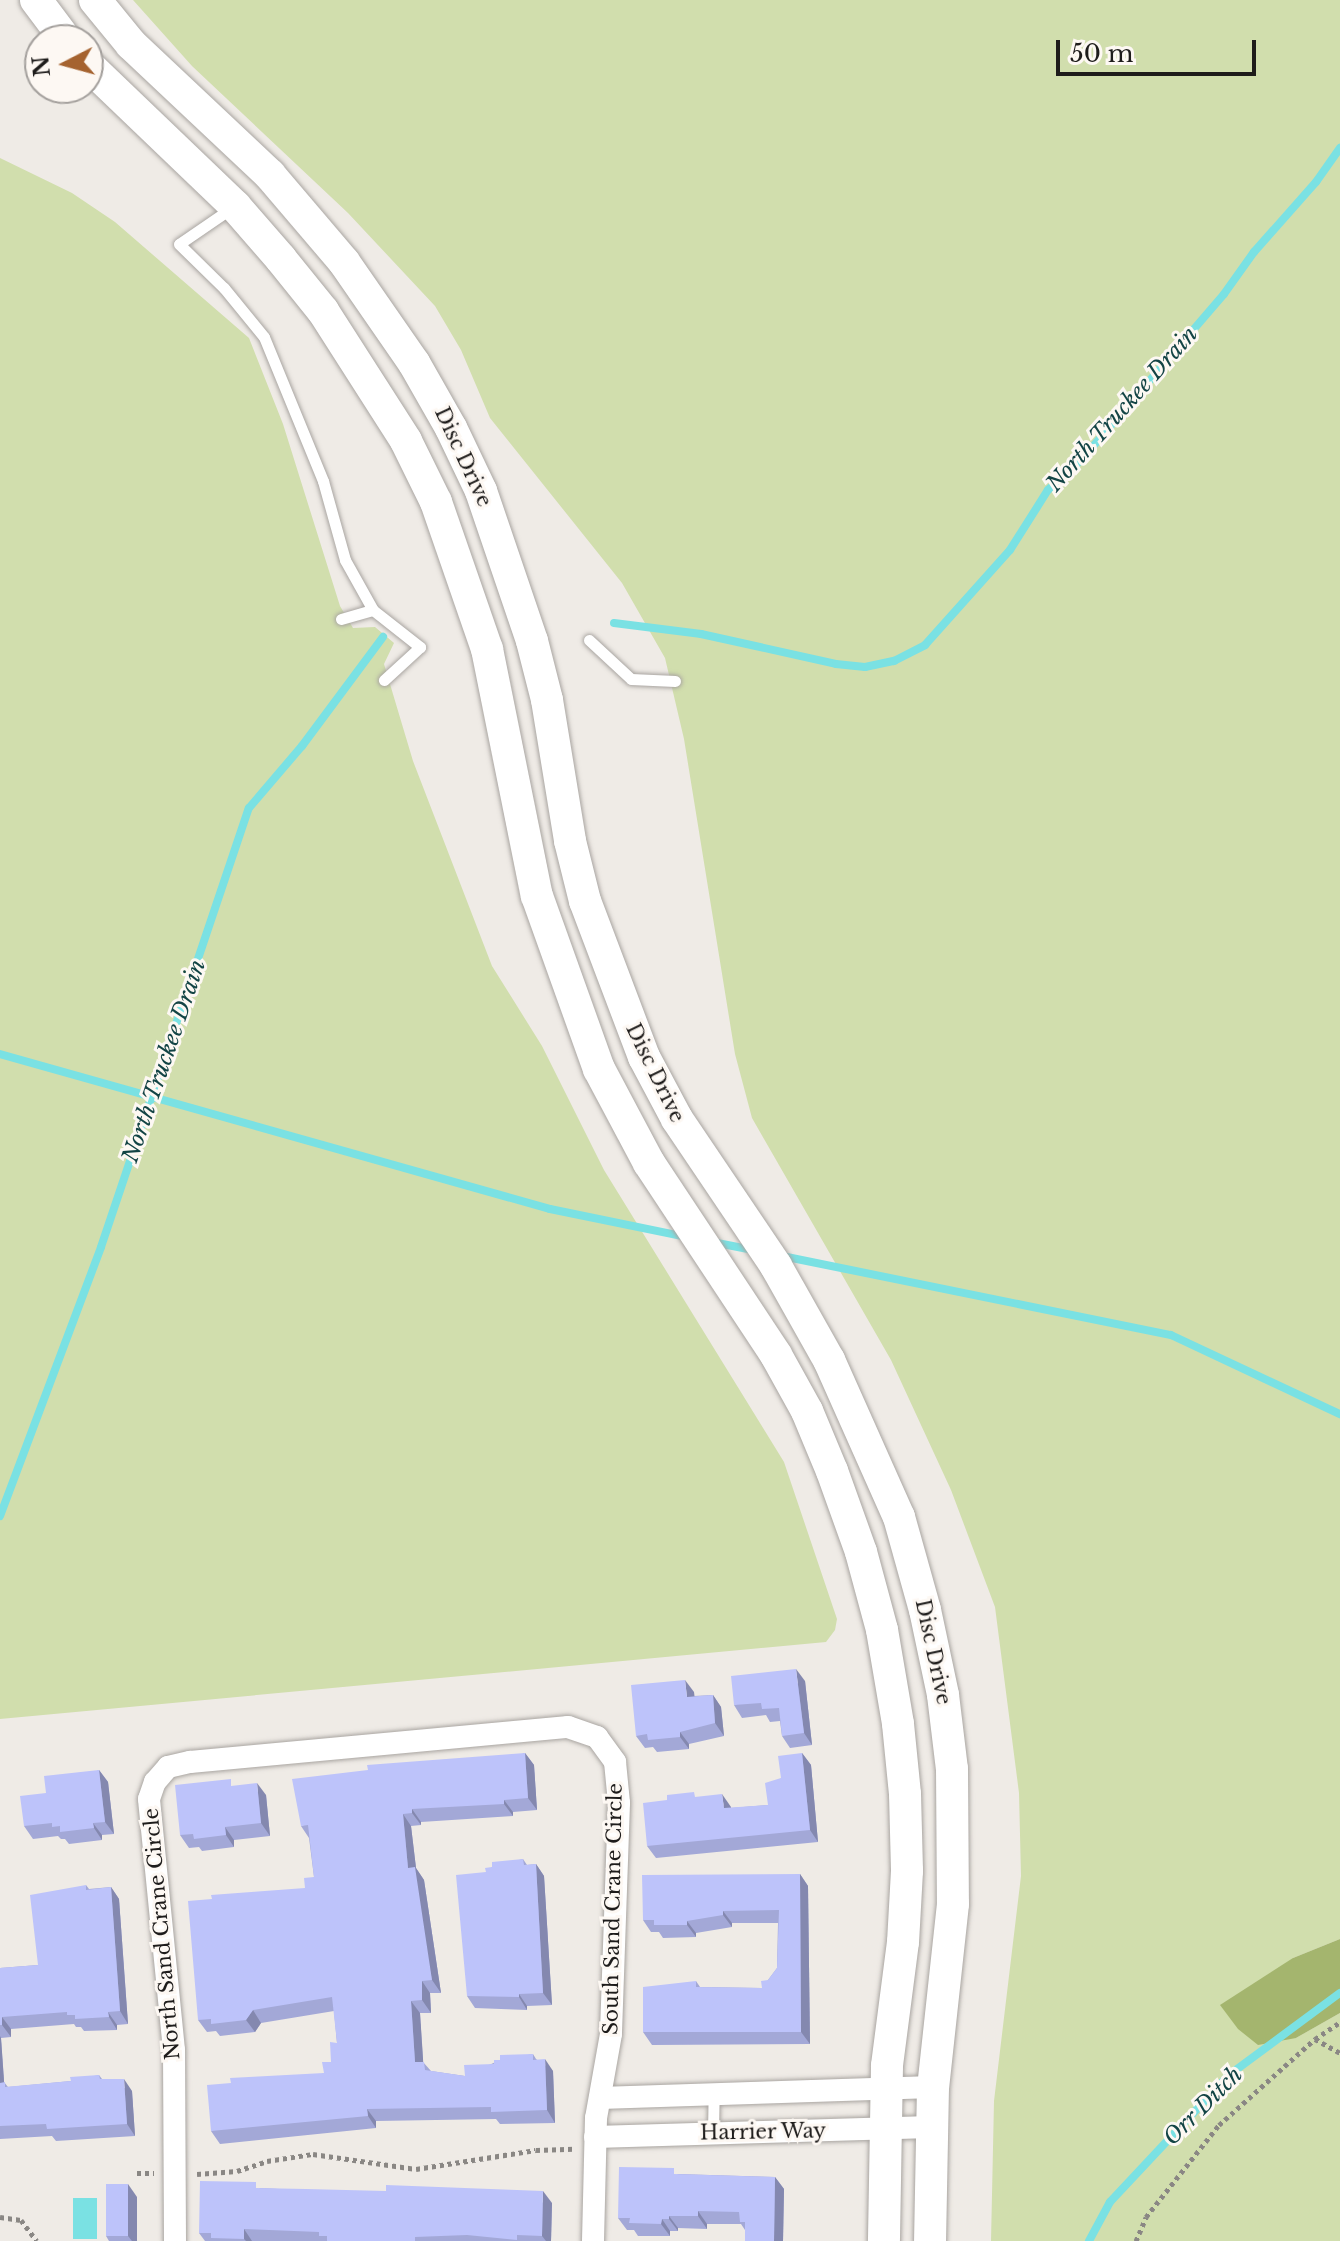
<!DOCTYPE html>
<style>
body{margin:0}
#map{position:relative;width:1340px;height:2241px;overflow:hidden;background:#efebe6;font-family:"Libre Baskerville",serif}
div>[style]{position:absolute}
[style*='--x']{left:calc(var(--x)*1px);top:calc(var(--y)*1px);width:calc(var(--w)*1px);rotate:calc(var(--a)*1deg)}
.green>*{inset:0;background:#d1dead}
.forest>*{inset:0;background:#a4b56e}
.water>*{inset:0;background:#7ae1e3;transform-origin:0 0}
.stream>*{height:8px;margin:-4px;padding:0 4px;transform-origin:4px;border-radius:4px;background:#7ae1e3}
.path>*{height:5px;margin-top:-2.5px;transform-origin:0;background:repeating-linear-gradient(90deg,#8a8784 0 4px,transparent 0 8px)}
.roads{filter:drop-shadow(0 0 2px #a9a5a1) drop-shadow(0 0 2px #a9a5a1)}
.lane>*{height:11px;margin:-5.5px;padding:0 5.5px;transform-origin:5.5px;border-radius:5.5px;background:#fff}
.street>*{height:22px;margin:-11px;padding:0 11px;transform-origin:11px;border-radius:11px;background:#fff}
.secondary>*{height:32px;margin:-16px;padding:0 16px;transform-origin:16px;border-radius:16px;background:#fff}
.wall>*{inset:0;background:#a3a8d7}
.shaded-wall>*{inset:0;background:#8488af}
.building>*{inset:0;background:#bdc3fa;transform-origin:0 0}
span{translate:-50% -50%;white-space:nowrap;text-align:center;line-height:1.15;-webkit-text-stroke:6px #fdf8f3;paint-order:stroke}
.street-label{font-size:20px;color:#1e1c1b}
.water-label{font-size:22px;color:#134445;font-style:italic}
.north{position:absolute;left:24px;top:24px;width:80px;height:80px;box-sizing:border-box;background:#fdf8f3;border:2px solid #a4a09d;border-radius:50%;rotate:264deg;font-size:22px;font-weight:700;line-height:32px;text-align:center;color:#1e1c1b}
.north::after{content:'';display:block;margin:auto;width:28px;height:36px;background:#a56330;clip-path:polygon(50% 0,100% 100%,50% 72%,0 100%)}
.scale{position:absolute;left:1056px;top:40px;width:200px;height:36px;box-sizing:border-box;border:4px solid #1e1c1b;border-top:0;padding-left:10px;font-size:24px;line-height:28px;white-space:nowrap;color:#1e1c1b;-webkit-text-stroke:6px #fdf8f3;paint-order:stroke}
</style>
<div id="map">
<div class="green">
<i style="clip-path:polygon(133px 0,1340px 0,1340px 1939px,1293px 1958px,1296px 2038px,1340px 2013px,1340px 2241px,991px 2241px,994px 2101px,1021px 1876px,1019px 1793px,995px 1607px,951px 1490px,891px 1360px,752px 1118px,735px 1054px,684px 739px,665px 658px,622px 583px,490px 418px,461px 350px,435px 306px,348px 213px,192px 66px)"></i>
<i style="clip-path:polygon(0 158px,72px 193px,115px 222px,249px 338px,283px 424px,340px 606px,353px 628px,375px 627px,394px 643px,384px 664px,413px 761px,492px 966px,542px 1046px,604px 1170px,784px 1462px,837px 1619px,835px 1630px,826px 1642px,0 1719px)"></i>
</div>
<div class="forest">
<i style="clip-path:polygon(1340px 1939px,1340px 2013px,1296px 2038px,1258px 2045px,1238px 2029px,1220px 2005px,1293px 1958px)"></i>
</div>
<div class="water">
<i style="left:73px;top:2198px;width:24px;height:41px"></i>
</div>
<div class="stream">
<i style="--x:614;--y:623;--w:88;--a:7.2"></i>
<i style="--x:701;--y:634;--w:138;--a:12.5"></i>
<i style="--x:836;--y:664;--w:29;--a:6"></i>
<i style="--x:865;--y:667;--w:30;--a:-12"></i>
<i style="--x:894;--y:661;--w:35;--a:-27"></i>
<i style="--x:925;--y:645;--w:127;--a:-48.2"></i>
<i style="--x:1010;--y:550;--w:71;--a:-57.7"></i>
<i style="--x:1048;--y:490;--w:47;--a:-42.4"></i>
<i style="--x:1083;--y:458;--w:216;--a:-49.3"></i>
<i style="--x:1224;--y:294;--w:52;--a:-54.5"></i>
<i style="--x:1254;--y:252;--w:94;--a:-48.5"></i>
<i style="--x:1316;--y:182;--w:42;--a:-54.8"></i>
<i style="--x:0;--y:1054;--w:571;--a:15.74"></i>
<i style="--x:550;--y:1209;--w:140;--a:11.6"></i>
<i style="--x:712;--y:1242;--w:42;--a:11"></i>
<i style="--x:782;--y:1256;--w:397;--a:11.5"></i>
<i style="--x:1171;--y:1335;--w:187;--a:25.1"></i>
<i style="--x:0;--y:1516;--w:287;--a:-69.4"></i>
<i style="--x:101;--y:1247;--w:463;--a:-71.4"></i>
<i style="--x:249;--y:808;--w:82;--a:-49.5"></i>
<i style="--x:302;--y:746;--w:136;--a:-53.4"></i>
<i style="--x:1089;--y:2241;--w:44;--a:-61.7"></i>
<i style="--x:1110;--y:2202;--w:174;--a:-46.9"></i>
<i style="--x:1229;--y:2075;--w:138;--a:-36.5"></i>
</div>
<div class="path">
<i style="--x:1315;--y:2039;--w:29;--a:29"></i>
<i style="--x:137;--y:2173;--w:17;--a:0"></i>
<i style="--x:197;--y:2174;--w:40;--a:-4.3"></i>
<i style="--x:237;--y:2171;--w:32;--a:-18"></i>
<i style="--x:267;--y:2161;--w:47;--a:-8.7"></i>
<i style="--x:313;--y:2154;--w:104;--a:8.3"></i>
<i style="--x:416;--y:2169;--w:121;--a:-9"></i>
<i style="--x:536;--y:2150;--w:38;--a:-2"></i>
<i style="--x:0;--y:2217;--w:21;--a:8"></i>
<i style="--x:21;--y:2220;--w:26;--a:53"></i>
<i style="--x:1136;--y:2241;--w:26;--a:-67"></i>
<i style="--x:1146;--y:2217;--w:117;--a:-51.6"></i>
<i style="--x:1219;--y:2125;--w:129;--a:-41.9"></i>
<i style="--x:1315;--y:2039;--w:30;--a:-34"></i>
</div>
<div class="roads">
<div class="lane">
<i style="--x:233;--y:207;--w:65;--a:145.6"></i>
<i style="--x:179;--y:244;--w:63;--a:44.4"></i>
<i style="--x:224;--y:288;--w:63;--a:50.8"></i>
<i style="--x:264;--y:337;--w:156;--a:67.7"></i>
<i style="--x:323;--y:481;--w:82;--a:74.4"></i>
<i style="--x:345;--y:560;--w:57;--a:60.8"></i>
<i style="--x:373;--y:610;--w:60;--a:38.2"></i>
<i style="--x:420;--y:647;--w:49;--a:137.5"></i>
<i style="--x:341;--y:619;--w:33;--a:-16"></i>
<i style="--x:589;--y:640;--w:57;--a:42.9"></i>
<i style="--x:631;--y:679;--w:44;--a:2.6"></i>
<i style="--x:713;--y:2133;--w:39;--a:-89"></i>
</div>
<div class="street">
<i style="--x:600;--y:2098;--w:333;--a:-1.9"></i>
<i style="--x:595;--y:2137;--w:336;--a:-1.7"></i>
<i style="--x:175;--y:2241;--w:191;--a:-90.3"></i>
<i style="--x:174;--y:2050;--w:252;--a:-95.7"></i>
<i style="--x:149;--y:1799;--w:18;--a:-71"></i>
<i style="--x:155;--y:1782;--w:20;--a:-49"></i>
<i style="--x:168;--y:1767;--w:23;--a:-13"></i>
<i style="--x:190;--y:1762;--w:380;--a:-5.3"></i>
<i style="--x:568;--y:1727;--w:31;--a:19"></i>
<i style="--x:597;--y:1737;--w:31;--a:54"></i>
<i style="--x:615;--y:1762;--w:41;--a:84.4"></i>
<i style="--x:619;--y:1803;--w:231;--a:92"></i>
<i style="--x:611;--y:2034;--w:85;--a:100.1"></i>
<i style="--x:596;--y:2118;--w:123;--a:91.4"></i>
</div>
<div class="secondary">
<i style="--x:36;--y:0;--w:50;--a:53.1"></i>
<i style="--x:95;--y:0;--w:57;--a:50.7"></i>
<i style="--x:131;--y:44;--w:191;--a:43.3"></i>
<i style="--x:270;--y:175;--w:114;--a:49.6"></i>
<i style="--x:344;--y:262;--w:123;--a:55.3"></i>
<i style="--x:414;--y:363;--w:75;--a:60.4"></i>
<i style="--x:451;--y:428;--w:70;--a:64.5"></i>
<i style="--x:481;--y:491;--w:158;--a:71.2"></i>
<i style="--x:532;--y:641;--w:61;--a:75.7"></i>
<i style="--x:547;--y:700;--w:143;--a:80.7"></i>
<i style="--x:570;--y:841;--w:62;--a:76"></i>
<i style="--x:585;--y:901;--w:167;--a:69.3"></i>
<i style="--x:644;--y:1057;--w:70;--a:62"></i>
<i style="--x:677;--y:1119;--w:177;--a:56"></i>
<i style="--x:776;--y:1266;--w:108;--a:60.6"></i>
<i style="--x:829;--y:1360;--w:172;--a:66"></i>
<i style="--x:899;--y:1517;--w:97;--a:74.4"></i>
<i style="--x:925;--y:1610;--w:87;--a:78"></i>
<i style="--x:943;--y:1695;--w:75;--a:83.1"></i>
<i style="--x:952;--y:1769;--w:135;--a:89.6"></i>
<i style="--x:953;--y:1904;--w:184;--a:96.2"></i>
<i style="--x:933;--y:2087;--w:154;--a:91.1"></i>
<i style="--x:88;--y:65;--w:204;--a:43.8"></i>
<i style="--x:235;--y:206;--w:70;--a:49"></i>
<i style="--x:281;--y:259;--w:67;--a:51.1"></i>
<i style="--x:323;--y:311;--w:154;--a:57.4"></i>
<i style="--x:406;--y:441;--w:68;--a:63.8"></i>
<i style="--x:436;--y:502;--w:156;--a:70.9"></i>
<i style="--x:487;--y:649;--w:252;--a:78.6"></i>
<i style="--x:537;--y:896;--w:184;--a:70.3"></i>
<i style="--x:599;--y:1069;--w:106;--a:62"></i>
<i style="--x:649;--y:1163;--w:230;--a:56.5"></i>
<i style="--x:776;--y:1355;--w:64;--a:61"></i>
<i style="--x:807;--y:1411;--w:65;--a:67.4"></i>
<i style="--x:832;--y:1471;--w:86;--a:70.3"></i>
<i style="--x:861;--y:1552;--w:81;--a:74.9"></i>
<i style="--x:882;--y:1630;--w:95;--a:80.3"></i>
<i style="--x:898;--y:1724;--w:70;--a:84.3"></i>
<i style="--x:905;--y:1794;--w:77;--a:88.5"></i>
<i style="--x:907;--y:1871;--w:71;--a:93.2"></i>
<i style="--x:903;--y:1942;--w:125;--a:97.4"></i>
<i style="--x:887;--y:2066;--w:175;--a:91"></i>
</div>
</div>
<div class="wall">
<i style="clip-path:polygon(805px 1681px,812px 1745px,790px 1748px,782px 1736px,780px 1721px,770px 1722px,766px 1715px,742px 1718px,734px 1705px)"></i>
<i style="clip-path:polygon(694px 1692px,694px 1696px,713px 1695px,721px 1707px,724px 1736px,689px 1744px,689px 1749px,657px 1752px,653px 1747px,645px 1748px,636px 1736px)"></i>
<i style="clip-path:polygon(525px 1753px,534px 1765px,537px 1810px,513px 1812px,513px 1816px,421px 1822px,421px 1825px,411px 1826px,416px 1868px,424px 1880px,441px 1993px,430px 1993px,431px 2013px,420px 2013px,423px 2062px,431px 2071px,465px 2076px,500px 2060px,533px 2054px,536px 2059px,553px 2071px,555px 2123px,500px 2124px,496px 2119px,376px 2121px,376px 2128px,220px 2144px,211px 2131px,324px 2073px,331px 2062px,337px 2043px,334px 2011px,261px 2023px,255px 2032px,220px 2036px,216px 2031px,207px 2032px,198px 2020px,314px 1877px,309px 1838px,301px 1826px)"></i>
<i style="clip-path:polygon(802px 1753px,811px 1765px,818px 1842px,656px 1858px,647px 1846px,698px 1797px,731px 1808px,768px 1805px,781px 1778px)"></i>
<i style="clip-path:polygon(99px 1770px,108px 1782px,114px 1834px,102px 1835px,102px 1840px,69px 1844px,65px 1839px,61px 1839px,58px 1836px,33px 1839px,24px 1826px,46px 1793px)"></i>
<i style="clip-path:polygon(236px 1786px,266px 1795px,270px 1836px,234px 1840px,234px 1847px,202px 1851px,199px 1847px,189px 1848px,180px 1835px)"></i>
<i style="clip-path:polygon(523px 1859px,527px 1865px,536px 1864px,544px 1876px,552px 2005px,527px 2006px,527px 2010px,475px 2008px,467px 1996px,486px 1872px,492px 1867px)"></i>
<i style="clip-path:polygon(800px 1874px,808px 1886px,810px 2044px,652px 2045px,643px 2032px,696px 1981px,700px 1987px,762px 1988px,777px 1968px,778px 1923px,732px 1923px,732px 1927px,696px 1933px,696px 1937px,663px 1938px,659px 1932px,651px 1932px,643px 1920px)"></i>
<i style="clip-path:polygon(86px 1885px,89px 1889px,111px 1887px,119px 1899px,128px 2024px,117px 2025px,117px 2030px,84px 2031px,81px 2027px,76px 2027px,74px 2024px,11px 2029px,11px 2037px,1px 2038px,4px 2082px,8px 2087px,71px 2081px,99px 2075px,102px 2079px,132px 2091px,135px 2136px,56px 2141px,52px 2136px,0 2139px,0 1968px,38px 1965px)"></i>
<i style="clip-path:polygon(678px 2174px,775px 2177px,784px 2189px,783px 2241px,745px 2241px,745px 2230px,741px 2224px,707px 2224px,707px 2229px,678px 2228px,678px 2231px,670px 2231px,670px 2236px,638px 2236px,634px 2230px,627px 2230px,618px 2218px)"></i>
<i style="clip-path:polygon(260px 2188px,552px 2203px,551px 2241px,205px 2241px,199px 2233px)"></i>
<i style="clip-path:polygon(137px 2197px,137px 2241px,109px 2241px,106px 2236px)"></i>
</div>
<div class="shaded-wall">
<i style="clip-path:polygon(796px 1669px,805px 1681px,812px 1745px,804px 1733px)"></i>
<i style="clip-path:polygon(685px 1680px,694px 1692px,696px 1709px,687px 1697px)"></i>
<i style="clip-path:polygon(713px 1695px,721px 1707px,724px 1736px,715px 1723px)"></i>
<i style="clip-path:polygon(680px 1732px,689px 1744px,689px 1749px,680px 1737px)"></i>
<i style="clip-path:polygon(525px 1753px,534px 1765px,537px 1810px,528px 1798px)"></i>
<i style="clip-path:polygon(802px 1753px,811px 1765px,818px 1842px,810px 1830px)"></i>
<i style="clip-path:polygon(99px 1770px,108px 1782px,114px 1834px,105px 1822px)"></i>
<i style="clip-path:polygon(257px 1783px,266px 1795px,270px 1836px,261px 1823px)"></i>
<i style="clip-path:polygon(722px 1794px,731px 1807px,732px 1820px,724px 1808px)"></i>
<i style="clip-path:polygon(504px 1800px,513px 1812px,513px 1816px,504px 1804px)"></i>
<i style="clip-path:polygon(412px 1809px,421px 1822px,421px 1825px,412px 1813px)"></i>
<i style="clip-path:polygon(403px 1814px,411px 1826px,416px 1868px,424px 1880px,441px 1993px,432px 1980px,408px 1868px)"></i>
<i style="clip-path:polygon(93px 1823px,102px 1835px,102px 1840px,94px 1828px)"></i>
<i style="clip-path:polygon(225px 1827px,234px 1840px,234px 1847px,226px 1835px)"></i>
<i style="clip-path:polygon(536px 1864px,544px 1876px,552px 2005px,543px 1993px)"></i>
<i style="clip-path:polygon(800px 1874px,808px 1886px,810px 2044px,801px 2032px)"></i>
<i style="clip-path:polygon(111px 1887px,119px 1899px,128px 2024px,120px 2011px)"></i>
<i style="clip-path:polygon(723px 1911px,732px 1923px,732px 1927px,723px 1915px)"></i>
<i style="clip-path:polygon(687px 1921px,696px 1933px,696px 1937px,687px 1925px)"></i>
<i style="clip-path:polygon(422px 1981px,430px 1993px,431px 2013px,422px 2000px)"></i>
<i style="clip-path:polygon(519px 1994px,527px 2006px,527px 2010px,519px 1997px)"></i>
<i style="clip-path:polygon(411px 2001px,420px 2013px,424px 2074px,415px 2062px)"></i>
<i style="clip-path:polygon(253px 2010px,261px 2023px,255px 2032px,246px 2020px)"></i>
<i style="clip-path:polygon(108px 2012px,117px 2025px,117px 2030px,109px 2017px)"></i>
<i style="clip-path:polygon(2px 2017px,11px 2029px,11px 2037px,2px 2025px)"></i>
<i style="clip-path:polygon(0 2036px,1px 2038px,5px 2095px,0 2088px)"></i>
<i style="clip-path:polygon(545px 2059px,553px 2071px,555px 2123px,547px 2110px)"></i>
<i style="clip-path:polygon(124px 2079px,132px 2091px,135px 2136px,127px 2124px)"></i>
<i style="clip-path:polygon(367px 2109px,376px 2121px,376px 2128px,368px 2116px)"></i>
<i style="clip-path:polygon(775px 2177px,784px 2189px,783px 2241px,774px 2241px)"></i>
<i style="clip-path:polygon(128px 2184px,137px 2197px,137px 2241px,132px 2241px,128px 2236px)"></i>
<i style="clip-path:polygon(543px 2191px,552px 2203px,551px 2241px,546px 2241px,542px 2236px)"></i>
<i style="clip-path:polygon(698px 2211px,707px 2224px,707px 2229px,698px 2216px)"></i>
<i style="clip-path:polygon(669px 2216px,678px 2228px,678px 2231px,669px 2219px)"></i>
<i style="clip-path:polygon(662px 2219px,670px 2231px,670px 2236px,661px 2224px)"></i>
<i style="clip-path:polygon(244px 2229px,252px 2241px,246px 2241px,244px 2239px)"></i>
</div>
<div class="building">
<i style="clip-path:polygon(796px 1669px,804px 1733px,782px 1736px,779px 1708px,762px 1709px,761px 1703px,734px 1705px,731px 1676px)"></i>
<i style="clip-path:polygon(685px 1680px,687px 1697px,713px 1695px,715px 1723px,680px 1732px,680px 1737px,648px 1740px,647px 1734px,636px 1736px,631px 1685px)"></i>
<i style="clip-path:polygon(525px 1753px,528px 1798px,504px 1800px,504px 1804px,412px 1809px,412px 1813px,403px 1814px,408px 1868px,415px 1867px,432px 1980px,422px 1981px,422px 2000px,411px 2001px,415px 2062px,424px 2062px,425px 2070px,465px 2076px,464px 2065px,494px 2064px,494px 2060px,500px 2060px,500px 2055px,533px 2054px,533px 2060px,545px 2059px,547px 2110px,491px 2112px,491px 2107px,367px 2109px,368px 2116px,211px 2131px,207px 2085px,231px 2083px,230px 2078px,324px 2073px,322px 2062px,331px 2062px,330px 2042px,337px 2043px,332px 1997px,253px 2010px,246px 2020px,211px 2024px,211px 2019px,198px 2020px,188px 1901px,212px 1899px,211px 1895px,305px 1888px,304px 1878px,314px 1877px,308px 1825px,301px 1826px,292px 1779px,368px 1770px,367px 1765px)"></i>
<i style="clip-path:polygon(802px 1753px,810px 1830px,647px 1846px,643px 1803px,667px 1800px,667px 1795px,694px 1792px,695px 1797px,722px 1794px,724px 1808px,768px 1805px,765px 1783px,781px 1778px,778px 1756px)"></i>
<i style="clip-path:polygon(99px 1770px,105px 1822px,93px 1823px,94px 1828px,60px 1832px,60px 1826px,52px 1827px,52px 1823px,24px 1826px,20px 1796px,46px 1793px,44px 1776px)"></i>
<i style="clip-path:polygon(231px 1779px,231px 1786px,257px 1783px,261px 1823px,225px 1827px,226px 1835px,194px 1839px,193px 1834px,180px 1835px,175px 1785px)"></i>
<i style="clip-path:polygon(523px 1859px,524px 1865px,536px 1864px,543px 1993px,519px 1994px,519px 1997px,467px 1996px,456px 1875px,486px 1872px,485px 1868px,492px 1867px,492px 1862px)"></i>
<i style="clip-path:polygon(800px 1874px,801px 2032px,643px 2032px,643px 1987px,696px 1981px,696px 1987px,762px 1988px,761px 1981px,768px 1980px,777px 1968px,779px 1910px,723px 1911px,723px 1915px,687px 1921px,687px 1925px,654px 1925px,654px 1920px,643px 1920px,642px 1875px)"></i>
<i style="clip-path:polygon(86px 1885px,86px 1890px,111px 1887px,120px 2011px,108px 2012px,109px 2017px,75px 2019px,75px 2015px,67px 2015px,67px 2012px,2px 2017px,2px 2025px,0 2025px,0 1968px,38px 1965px,30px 1895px)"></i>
<i style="clip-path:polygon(99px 2075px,100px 2079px,124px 2079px,127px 2124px,47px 2129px,46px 2124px,0 2126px,0 2083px,5px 2082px,5px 2087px,71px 2081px,70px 2077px)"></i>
<i style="clip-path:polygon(619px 2167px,674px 2168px,674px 2174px,775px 2177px,774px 2241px,745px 2241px,745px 2222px,740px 2222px,739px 2212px,698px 2211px,698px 2216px,669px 2216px,669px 2219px,662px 2219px,661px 2224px,629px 2223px,630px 2218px,618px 2218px)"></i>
<i style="clip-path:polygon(200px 2181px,256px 2182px,256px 2188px,306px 2189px,386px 2191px,386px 2185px,543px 2191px,542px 2236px,517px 2235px,517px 2240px,467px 2235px,415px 2237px,415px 2241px,327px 2241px,327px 2236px,319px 2236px,319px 2232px,244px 2229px,244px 2239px,211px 2238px,211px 2233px,199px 2233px)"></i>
<i style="left:106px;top:2184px;width:22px;height:52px"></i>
</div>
<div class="street-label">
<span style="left:463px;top:457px;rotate:65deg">Disc Drive</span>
<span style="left:655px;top:1073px;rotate:64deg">Disc Drive</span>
<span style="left:933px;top:1652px;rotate:78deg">Disc Drive</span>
<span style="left:613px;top:1909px;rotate:-89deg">South Sand Crane Circle</span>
<span style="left:162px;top:1934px;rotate:-95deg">North Sand Crane Circle</span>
<span style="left:763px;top:2132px;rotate:-1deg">Harrier Way</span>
</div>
<div class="water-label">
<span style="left:1122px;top:409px;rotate:-48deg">North Truckee Drain</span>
<span style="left:164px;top:1061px;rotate:-71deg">North Truckee Drain</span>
<span style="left:1203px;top:2106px;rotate:-45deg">Orr Ditch</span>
</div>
<div class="north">N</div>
<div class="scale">50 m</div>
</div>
